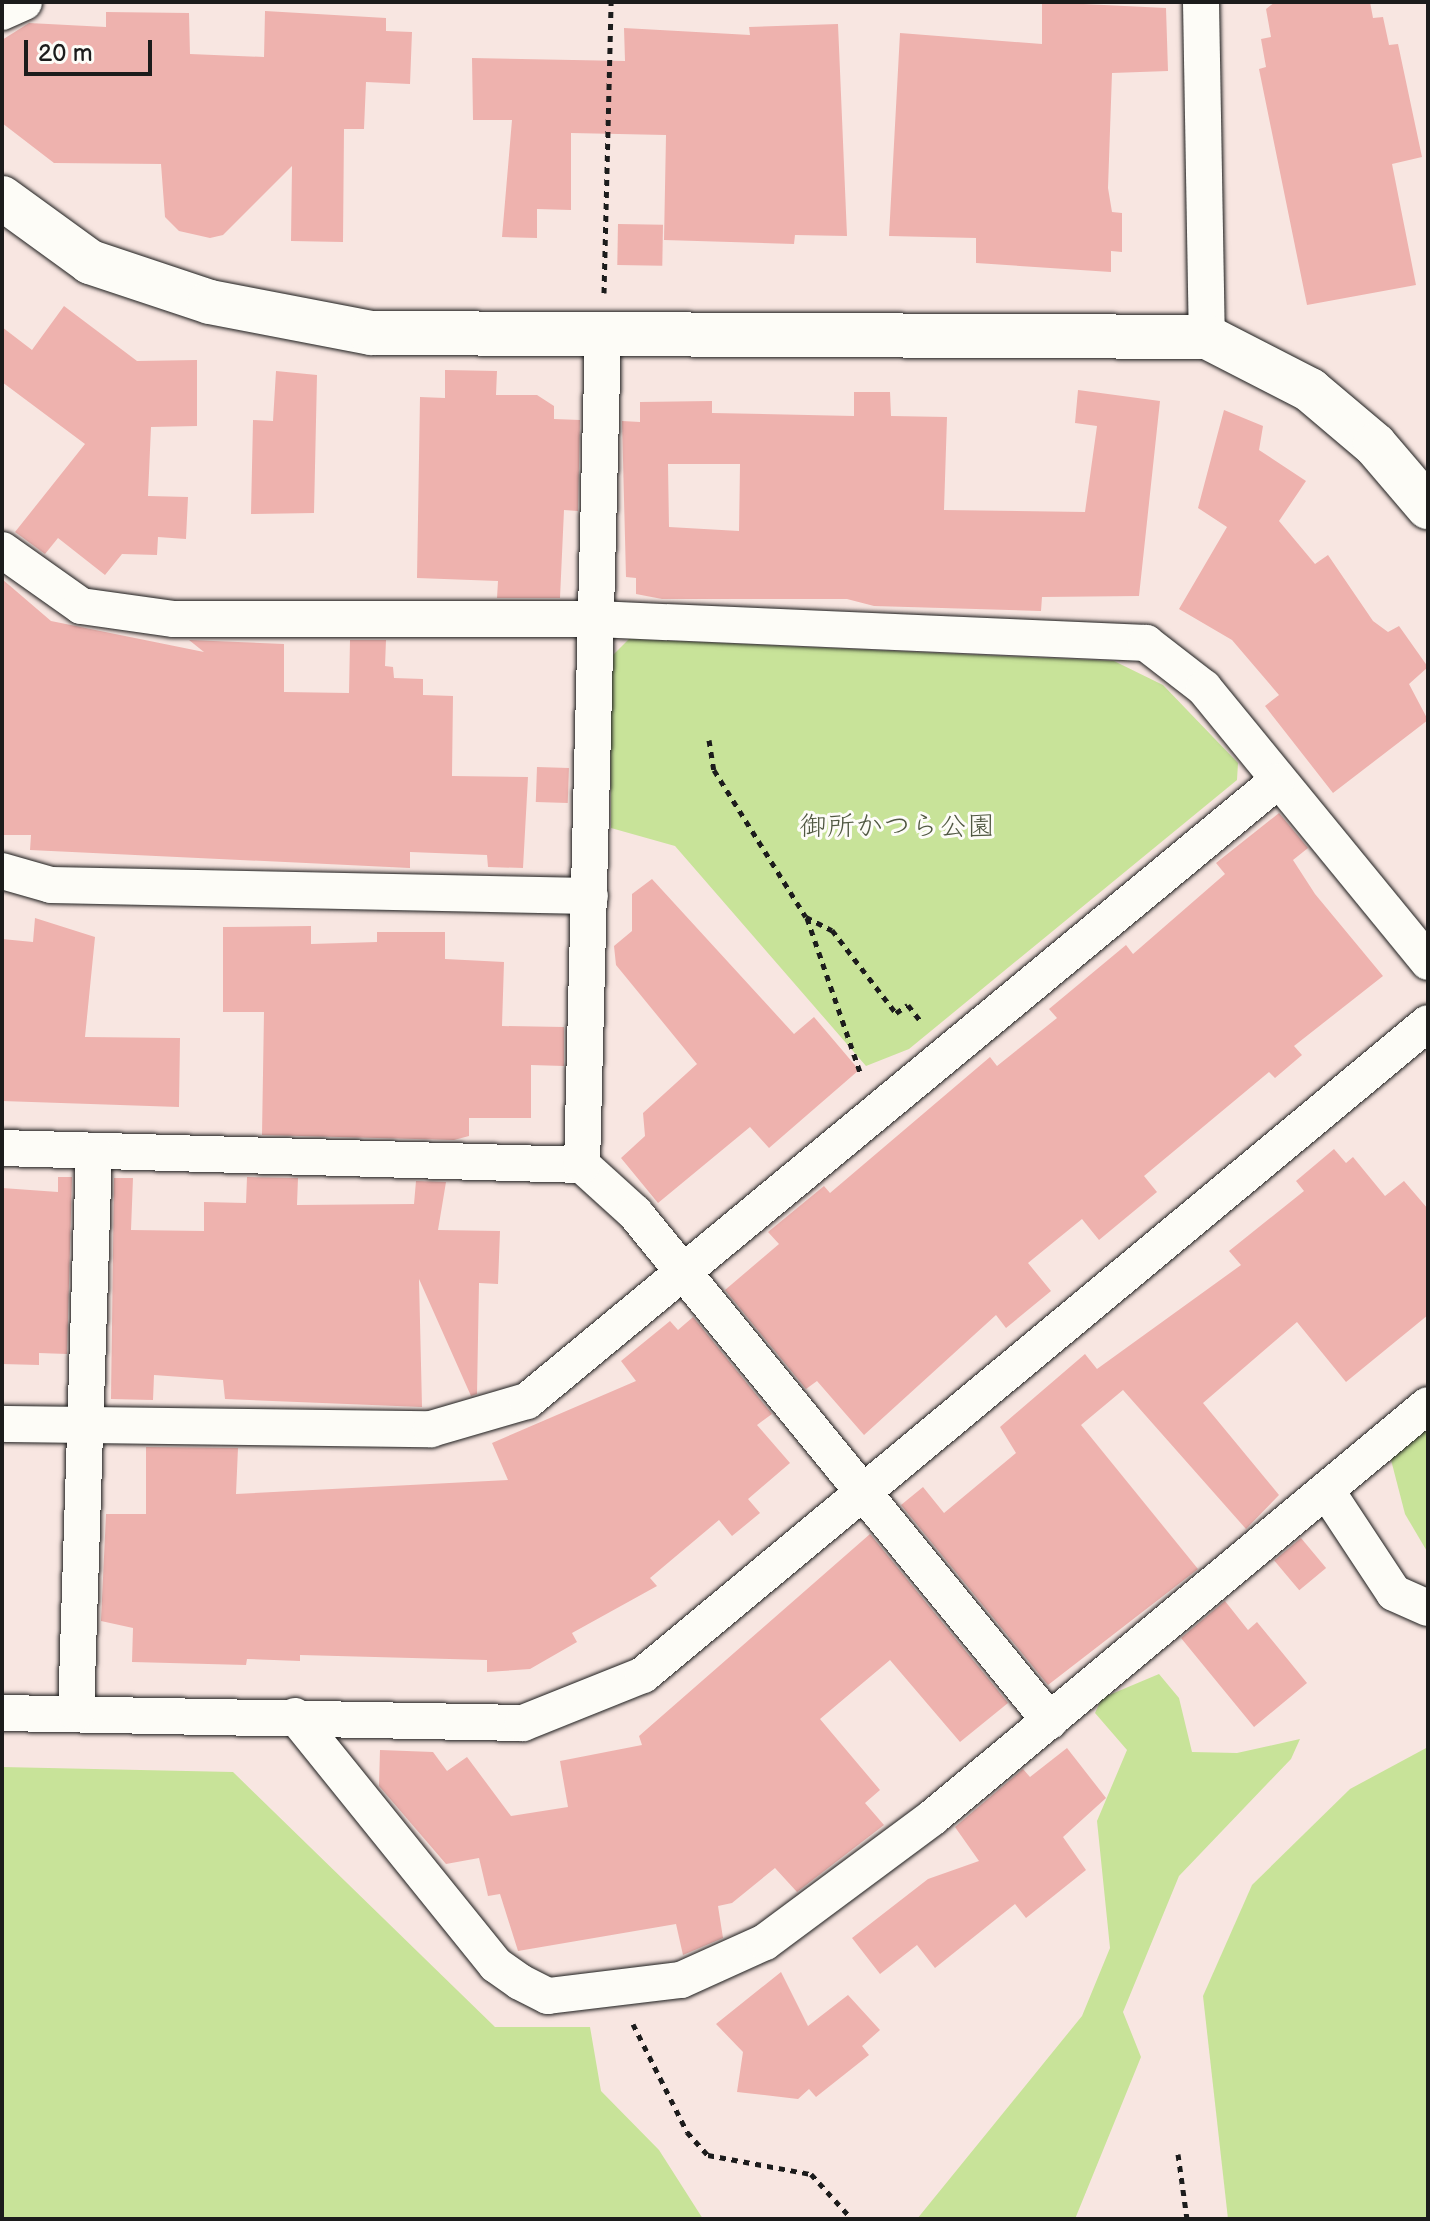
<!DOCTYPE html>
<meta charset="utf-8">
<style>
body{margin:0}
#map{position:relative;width:1430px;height:2221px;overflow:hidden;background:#f8e6e1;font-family:"Balsamiq Sans","Klee One",sans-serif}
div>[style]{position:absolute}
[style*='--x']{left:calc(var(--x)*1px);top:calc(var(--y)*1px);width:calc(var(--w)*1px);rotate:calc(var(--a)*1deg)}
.green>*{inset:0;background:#c8e399}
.building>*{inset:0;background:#eeb2ae;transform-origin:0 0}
.path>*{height:5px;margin-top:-2.5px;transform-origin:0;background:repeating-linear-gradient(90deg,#1c1c1c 0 6px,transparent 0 12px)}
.roads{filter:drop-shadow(0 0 2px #1c1c1c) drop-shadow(0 0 2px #1c1c1c)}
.street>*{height:36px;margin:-18px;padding:0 18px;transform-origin:18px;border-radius:18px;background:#fdfcf7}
.secondary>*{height:44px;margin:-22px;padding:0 22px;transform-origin:22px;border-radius:22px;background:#fdfcf7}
span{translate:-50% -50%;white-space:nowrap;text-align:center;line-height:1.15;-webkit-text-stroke:6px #fdfcf7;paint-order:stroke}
.park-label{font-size:28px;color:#505842}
.frame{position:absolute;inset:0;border:4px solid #1c1c1c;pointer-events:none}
.scale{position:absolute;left:24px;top:40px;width:128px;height:36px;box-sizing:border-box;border:4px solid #1c1c1c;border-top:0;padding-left:10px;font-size:24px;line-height:28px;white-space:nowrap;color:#1c1c1c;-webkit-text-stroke:6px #fdfcf7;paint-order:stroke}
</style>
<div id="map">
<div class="green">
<i style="clip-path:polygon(629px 639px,1114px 661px,1163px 685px,1238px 763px,1237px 780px,909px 1049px,866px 1066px,675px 846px,611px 828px,610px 658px)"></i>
<i style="clip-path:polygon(1428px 1424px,1428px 1553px,1405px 1514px,1390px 1456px)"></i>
<i style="clip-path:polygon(1159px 1674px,1179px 1698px,1192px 1752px,1237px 1753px,1300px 1739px,1291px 1759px,1179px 1876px,1123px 2012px,1141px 2057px,1075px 2219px,917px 2219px,1082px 2016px,1110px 1948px,1097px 1821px,1127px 1750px,1095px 1713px,1102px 1698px)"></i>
<i style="clip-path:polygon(1428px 1747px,1428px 2219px,1228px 2219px,1203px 1996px,1252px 1885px,1350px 1789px)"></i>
<i style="clip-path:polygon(2px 1767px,233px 1772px,495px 2027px,590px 2027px,601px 2091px,659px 2150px,703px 2219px,2px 2219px)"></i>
</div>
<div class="building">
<i style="clip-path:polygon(1042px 2px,1166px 8px,1168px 71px,1112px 73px,1108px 188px,1112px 212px,1122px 213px,1122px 252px,1111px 251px,1111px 272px,976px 263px,976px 238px,889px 236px,900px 33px,1042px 44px)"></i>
<i style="clip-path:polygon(1275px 2px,1370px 2px,1373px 18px,1383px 17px,1389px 45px,1398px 44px,1422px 157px,1392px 164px,1416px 285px,1307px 305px,1259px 69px,1266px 67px,1261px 39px,1271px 37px,1266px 9px)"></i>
<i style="clip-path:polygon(265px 11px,386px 18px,386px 31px,412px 32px,410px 84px,366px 82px,364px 129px,344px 129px,343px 242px,291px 241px,292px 166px,223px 235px,210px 238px,179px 231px,165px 217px,161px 164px,54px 163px,2px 123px,2px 40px,29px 23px,106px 27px,106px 12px,189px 13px,190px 54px,264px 57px)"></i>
<i style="clip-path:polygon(838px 24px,847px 236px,795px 235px,794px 244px,664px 240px,666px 135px,571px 133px,571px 210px,537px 209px,537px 238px,502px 237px,512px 120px,473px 120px,472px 58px,625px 61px,624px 28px,750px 35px,749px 27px)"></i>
<i style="left:618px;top:224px;width:45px;height:41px;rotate:1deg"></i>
<i style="clip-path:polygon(64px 306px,137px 361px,197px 360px,197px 426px,151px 427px,148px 496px,188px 497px,186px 539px,158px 537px,157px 555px,122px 554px,105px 575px,58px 538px,45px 554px,15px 532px,85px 444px,2px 382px,2px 327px,32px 350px)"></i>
<i style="clip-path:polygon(445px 370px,497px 371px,496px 395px,537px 395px,554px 406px,554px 419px,580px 420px,578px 511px,564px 510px,560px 598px,497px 598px,498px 581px,417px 578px,420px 397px,445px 398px)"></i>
<i style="clip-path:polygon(276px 371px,317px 375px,314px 513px,251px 514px,253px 420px,273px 421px)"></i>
<i style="clip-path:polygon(evenodd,1078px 390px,1160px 401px,1139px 596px,1042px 597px,1041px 611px,874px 606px,847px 599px,662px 599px,636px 594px,636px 578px,626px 577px,622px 421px,640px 422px,640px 402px,712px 401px,712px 413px,854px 416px,854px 392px,890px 392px,891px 416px,947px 417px,944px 510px,1085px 512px,1097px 426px,1075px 423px,1078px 390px,668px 464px,740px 464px,739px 531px,669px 527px,668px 464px)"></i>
<i style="clip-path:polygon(1224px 410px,1263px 426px,1259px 450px,1306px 481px,1279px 521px,1315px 564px,1328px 555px,1373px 621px,1388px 632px,1399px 626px,1428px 667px,1409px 684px,1428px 720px,1333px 793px,1265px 706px,1279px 695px,1232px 640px,1179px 609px,1227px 527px,1198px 508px)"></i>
<i style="clip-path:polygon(2px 579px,51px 621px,204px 652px,189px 640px,284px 644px,284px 692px,349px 693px,350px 640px,386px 640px,385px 666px,393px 667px,394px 678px,423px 679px,423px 695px,453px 696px,452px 776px,528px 777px,523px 868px,488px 867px,487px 855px,410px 852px,410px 868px,30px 850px,31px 835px,2px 835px)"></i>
<i style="left:537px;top:767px;width:32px;height:35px;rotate:2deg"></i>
<i style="clip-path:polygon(1279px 813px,1308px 848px,1293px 860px,1315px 894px,1383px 976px,1294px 1046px,1302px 1055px,1275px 1078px,1269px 1072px,1144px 1176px,1157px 1192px,1099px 1240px,1082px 1219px,1028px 1263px,1051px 1291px,1006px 1328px,996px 1315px,864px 1435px,817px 1381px,806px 1389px,725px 1290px,779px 1244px,768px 1232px,824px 1186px,830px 1193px,990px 1057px,997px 1066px,1057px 1018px,1049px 1009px,1126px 945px,1133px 954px,1225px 874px,1216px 863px)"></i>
<i style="clip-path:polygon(652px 879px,794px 1034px,814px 1017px,859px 1070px,769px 1148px,750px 1127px,658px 1203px,621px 1158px,645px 1136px,643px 1113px,697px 1064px,616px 965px,614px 946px,632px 931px,632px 894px)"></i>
<i style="clip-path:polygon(35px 918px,95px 937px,85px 1037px,180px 1038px,179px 1107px,2px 1101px,2px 939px,33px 942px)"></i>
<i style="clip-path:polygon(311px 926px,311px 944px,377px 942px,377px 932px,445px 932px,445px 959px,504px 962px,502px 1026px,564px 1027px,564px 1066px,531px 1065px,531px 1118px,469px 1118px,469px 1136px,454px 1140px,262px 1135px,264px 1012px,223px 1012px,223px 927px)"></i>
<i style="clip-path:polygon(1334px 1149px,1346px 1163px,1353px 1157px,1385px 1196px,1404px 1181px,1428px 1209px,1428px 1315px,1346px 1382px,1297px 1322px,1203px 1403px,1279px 1495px,1246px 1529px,1123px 1390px,1081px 1425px,1198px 1569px,1048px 1685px,901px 1505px,923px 1487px,944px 1513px,1016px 1453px,1000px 1427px,1085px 1354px,1097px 1369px,1241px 1265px,1229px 1251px,1304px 1191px,1296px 1181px)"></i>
<i style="clip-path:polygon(58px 1177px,72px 1177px,67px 1354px,39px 1353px,39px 1365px,2px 1364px,2px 1188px,58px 1192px)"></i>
<i style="clip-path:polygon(247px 1177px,298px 1178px,297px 1205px,414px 1204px,416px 1181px,446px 1182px,438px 1230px,500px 1231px,498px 1284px,479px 1283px,477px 1394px,471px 1396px,419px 1279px,422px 1407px,225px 1399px,223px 1380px,154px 1375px,153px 1400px,111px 1399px,114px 1178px,133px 1178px,131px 1230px,204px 1231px,204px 1202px,246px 1203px)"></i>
<i style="clip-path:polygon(693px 1317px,772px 1414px,757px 1425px,790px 1463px,748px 1499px,760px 1513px,732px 1536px,719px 1520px,650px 1578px,657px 1586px,572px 1633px,577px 1642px,530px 1669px,487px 1672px,487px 1660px,300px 1655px,300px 1661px,247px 1659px,246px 1665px,132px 1662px,133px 1628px,101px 1621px,106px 1514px,146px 1514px,146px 1447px,238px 1448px,236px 1494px,508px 1480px,492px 1443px,636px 1381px,621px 1361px,670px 1321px,678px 1330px)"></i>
<i style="clip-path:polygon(870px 1534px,1008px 1703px,960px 1742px,890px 1660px,820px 1719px,880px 1790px,865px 1803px,884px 1825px,797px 1892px,775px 1868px,732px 1903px,718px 1906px,723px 1938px,683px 1955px,676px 1924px,518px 1951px,500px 1894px,488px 1896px,479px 1858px,446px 1864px,379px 1786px,380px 1750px,433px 1752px,447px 1771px,467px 1757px,511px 1816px,568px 1807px,560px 1761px,642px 1745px,639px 1736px)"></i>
<i style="left:1301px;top:1538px;width:39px;height:35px;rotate:50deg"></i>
<i style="clip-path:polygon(1225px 1601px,1248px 1630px,1257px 1622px,1307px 1683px,1254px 1727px,1181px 1638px)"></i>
<i style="clip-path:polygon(1067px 1748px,1106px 1798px,1063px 1837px,1086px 1870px,1026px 1918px,1015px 1904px,935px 1968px,917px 1945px,880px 1974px,852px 1938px,928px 1879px,979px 1861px,955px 1827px,1023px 1769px,1030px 1777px)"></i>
<i style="clip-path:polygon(781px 1972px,808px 2026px,848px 1995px,880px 2030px,862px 2046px,869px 2055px,816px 2097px,809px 2089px,798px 2099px,737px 2092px,743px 2052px,716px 2024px)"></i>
</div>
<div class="path">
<i style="--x:604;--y:293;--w:291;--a:-88.6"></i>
<i style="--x:709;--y:740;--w:30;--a:81"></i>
<i style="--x:714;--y:770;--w:173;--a:58"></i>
<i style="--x:806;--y:917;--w:29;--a:27"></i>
<i style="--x:832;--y:930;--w:105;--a:52.4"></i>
<i style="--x:896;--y:1013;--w:14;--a:-34"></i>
<i style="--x:908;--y:1005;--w:23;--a:52"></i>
<i style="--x:807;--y:918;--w:163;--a:71"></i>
<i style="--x:633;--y:2024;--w:121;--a:63.4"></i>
<i style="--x:687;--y:2132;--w:31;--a:48"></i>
<i style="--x:708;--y:2155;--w:105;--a:10.5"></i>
<i style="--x:811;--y:2174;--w:61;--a:47.7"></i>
<i style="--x:1178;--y:2154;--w:66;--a:82.1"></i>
</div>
<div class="roads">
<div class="street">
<i style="--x:1201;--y:2;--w:335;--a:89"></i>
<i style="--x:2;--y:12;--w:24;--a:-24"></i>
<i style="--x:2;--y:550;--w:97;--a:35.3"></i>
<i style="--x:81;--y:606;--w:94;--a:8"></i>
<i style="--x:174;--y:619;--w:422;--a:0"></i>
<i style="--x:596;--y:619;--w:551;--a:2.5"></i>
<i style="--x:1146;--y:643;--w:73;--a:37.8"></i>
<i style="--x:1204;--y:688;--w:354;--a:50.7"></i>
<i style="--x:2;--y:871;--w:51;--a:15.9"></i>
<i style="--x:51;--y:885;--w:539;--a:1.17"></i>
<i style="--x:2;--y:1148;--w:580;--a:1.68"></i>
<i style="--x:582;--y:1165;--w:72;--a:42.2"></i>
<i style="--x:635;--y:1213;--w:656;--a:50.75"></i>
<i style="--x:582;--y:1165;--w:831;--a:-88.55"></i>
<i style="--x:2;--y:1424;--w:429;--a:0.7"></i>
<i style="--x:431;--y:1429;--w:100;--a:-16.3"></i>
<i style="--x:527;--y:1401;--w:972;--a:-39.57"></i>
<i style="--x:1326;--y:1490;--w:123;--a:56.6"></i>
<i style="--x:1394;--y:1593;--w:37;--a:24"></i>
<i style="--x:2;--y:1713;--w:521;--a:1.1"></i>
<i style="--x:523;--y:1723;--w:129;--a:-21.8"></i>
<i style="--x:643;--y:1675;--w:1020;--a:-39.71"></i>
<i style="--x:76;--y:1713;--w:561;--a:-88.16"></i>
<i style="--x:295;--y:1716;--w:320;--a:51.1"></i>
<i style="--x:496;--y:1965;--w:29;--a:35"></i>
<i style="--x:520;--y:1982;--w:31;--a:27"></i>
<i style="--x:548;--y:1996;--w:134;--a:-6.9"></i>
<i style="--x:681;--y:1980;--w:92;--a:-24.3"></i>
<i style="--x:765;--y:1942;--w:208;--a:-36.6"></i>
<i style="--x:932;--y:1818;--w:645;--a:-39.78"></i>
</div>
<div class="secondary">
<i style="--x:2;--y:198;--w:109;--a:36"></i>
<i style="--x:90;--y:262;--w:126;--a:18.4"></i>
<i style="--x:210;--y:302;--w:164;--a:10.9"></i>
<i style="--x:371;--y:333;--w:836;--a:0.27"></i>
<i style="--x:1207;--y:337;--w:116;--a:27.2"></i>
<i style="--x:1310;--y:390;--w:85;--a:40.2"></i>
<i style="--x:1375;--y:445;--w:82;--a:49.5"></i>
</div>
</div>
<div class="park-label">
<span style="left:897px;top:827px">御所かつら公園</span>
</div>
<div class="frame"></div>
<div class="scale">20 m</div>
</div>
